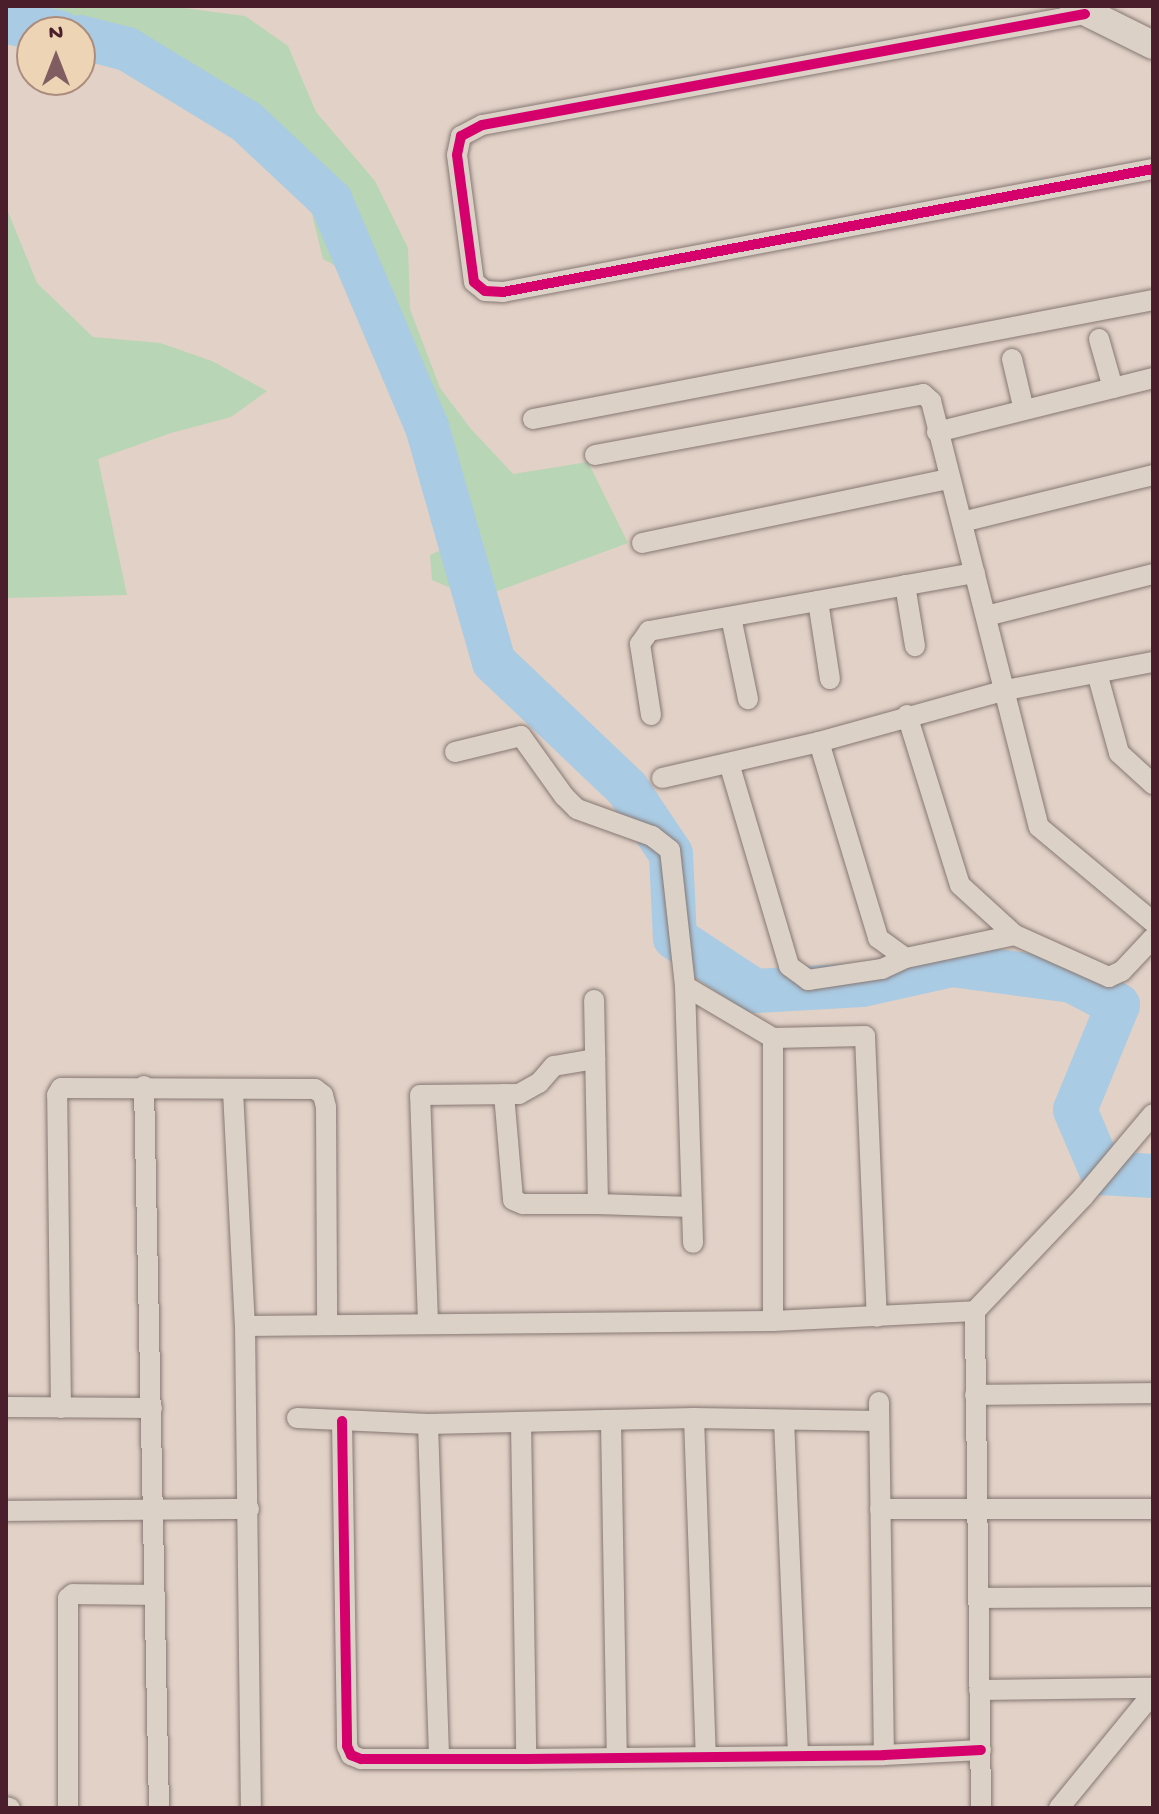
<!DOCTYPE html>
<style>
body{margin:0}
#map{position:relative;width:1159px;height:1814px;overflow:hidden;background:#e1d1c6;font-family:"Gochi Hand",sans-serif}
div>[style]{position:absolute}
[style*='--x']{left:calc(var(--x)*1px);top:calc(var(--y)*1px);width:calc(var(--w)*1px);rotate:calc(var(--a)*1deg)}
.green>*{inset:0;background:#b8d6b5}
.river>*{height:44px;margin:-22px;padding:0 22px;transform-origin:22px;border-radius:22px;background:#a9cbe3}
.roads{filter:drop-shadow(0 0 2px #867774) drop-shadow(0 0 2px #867774)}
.street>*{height:20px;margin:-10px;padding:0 10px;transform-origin:10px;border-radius:10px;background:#dbd1c6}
.secondary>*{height:28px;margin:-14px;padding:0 14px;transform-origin:14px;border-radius:14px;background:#dbd1c6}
.cycleway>*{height:10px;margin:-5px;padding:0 5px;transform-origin:5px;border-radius:5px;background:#d6006c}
span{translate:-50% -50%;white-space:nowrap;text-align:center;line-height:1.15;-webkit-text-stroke:6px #ecd4b4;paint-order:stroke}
.frame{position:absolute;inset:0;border:8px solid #4a1f2b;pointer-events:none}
.north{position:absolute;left:16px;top:16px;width:80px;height:80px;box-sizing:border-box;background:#ecd4b4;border:2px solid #ab8c7d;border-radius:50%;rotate:0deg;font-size:22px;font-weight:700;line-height:32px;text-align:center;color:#4a1f2b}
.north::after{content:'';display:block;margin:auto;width:28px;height:36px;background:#7f5d61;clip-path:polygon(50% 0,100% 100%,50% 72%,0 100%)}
</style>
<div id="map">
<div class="green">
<i style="clip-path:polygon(6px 6px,168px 6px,245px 16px,288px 46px,316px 112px,375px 181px,408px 248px,410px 309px,440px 388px,471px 429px,513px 474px,588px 462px,628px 543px,476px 599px,432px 580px,430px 555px,460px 541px,427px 427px,366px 283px,323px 259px,302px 173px,247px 122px,127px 49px,80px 37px,80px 32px,59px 32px,6px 22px)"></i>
<i style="clip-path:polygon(6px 207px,37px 283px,93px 337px,160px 343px,212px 361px,267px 391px,231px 417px,171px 433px,98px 459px,127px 595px,6px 598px)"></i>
</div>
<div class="river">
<i style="--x:6;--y:22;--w:54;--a:10.7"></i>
<i style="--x:80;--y:37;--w:49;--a:14.3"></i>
<i style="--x:127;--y:49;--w:140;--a:31.3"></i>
<i style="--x:247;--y:122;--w:115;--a:43.2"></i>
<i style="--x:331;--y:201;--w:246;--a:67"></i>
<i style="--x:427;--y:427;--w:244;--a:74.1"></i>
<i style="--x:494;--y:662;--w:183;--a:43.5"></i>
<i style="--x:627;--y:788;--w:79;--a:56.3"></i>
<i style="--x:671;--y:854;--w:84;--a:87.3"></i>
<i style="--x:675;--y:938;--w:96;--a:33.5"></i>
<i style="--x:755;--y:991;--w:107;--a:-3.2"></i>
<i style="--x:862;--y:985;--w:92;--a:-12.5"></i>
<i style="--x:952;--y:965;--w:121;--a:7.6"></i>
<i style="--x:1072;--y:981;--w:52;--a:27.6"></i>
<i style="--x:1118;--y:1005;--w:113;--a:112.3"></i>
<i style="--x:1075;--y:1110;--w:69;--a:66.8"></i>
<i style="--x:1102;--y:1173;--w:51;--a:3.4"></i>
</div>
<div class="roads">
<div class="street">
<i style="--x:1085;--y:14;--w:613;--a:169.57"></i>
<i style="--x:482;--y:125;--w:24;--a:152"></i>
<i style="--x:461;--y:136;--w:19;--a:102"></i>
<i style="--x:457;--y:155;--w:128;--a:82.4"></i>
<i style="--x:474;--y:282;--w:14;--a:39"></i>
<i style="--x:485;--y:291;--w:18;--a:3"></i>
<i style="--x:503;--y:292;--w:662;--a:-10.72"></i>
<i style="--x:1099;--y:339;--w:51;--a:74.1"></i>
<i style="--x:1012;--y:359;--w:52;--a:76.8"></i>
<i style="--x:533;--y:419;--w:631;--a:-10.86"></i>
<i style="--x:937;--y:432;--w:223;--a:-14"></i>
<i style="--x:595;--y:455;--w:334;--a:-10.5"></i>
<i style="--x:923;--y:394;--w:11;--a:41"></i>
<i style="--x:931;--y:401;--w:439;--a:75.8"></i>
<i style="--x:1039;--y:827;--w:148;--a:39.8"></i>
<i style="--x:962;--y:522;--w:197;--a:-13.8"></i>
<i style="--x:642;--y:543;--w:314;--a:-11.8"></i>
<i style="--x:905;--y:585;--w:62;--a:80.7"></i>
<i style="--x:818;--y:601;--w:79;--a:81.3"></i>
<i style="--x:986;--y:616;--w:172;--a:-14.1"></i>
<i style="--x:731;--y:617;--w:84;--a:78.3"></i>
<i style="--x:1097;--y:673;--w:83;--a:74.6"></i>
<i style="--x:1119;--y:753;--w:46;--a:42.4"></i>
<i style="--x:651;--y:715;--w:72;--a:-98.8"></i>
<i style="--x:640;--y:644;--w:16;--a:-55"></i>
<i style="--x:649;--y:631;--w:331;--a:-10.1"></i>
<i style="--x:907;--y:715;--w:178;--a:72.7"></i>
<i style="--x:960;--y:885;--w:74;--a:42.3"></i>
<i style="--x:1015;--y:935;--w:103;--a:24.1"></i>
<i style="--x:1109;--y:977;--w:14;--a:-25"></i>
<i style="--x:1122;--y:971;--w:45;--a:-46.8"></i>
<i style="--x:819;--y:742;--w:205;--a:73.2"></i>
<i style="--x:878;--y:938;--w:34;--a:36"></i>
<i style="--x:455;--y:752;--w:68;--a:-13.6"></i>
<i style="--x:521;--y:736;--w:74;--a:54.4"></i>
<i style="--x:564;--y:796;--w:18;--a:45"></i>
<i style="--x:577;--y:809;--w:80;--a:19.8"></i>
<i style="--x:652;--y:836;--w:23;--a:38"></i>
<i style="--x:670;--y:850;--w:137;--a:83.7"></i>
<i style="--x:685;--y:986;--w:257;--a:88.2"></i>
<i style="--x:729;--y:763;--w:212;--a:73.5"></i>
<i style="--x:789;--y:966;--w:24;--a:36"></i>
<i style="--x:808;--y:980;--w:75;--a:-8.5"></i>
<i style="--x:882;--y:969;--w:26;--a:-25"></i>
<i style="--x:906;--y:958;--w:111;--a:-11.9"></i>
<i style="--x:662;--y:778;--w:161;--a:-12.9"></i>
<i style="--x:819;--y:742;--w:194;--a:-15.5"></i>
<i style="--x:1006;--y:690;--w:150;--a:-10.8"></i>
<i style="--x:685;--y:986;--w:102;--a:30.6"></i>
<i style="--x:773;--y:1038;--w:92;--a:-1.2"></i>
<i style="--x:865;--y:1036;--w:281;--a:87.6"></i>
<i style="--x:773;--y:1038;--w:283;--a:90"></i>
<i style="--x:144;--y:1086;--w:722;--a:88.81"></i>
<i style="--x:233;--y:1091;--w:235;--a:87.1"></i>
<i style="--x:245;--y:1326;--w:482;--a:89.3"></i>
<i style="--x:504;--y:1094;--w:106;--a:85.1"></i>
<i style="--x:513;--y:1200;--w:11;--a:22"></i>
<i style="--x:523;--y:1204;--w:75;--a:0"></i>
<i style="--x:598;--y:1204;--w:204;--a:-91.1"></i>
<i style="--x:598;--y:1204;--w:93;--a:1.8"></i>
<i style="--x:428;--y:1322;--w:227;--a:-92"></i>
<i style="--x:420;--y:1095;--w:99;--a:-0.6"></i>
<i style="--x:519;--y:1094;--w:23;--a:-29"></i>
<i style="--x:539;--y:1083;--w:23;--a:-49"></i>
<i style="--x:554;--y:1066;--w:42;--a:-9.7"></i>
<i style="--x:245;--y:1326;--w:528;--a:-0.54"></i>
<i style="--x:773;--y:1321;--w:202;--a:-2.8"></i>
<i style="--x:975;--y:1395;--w:178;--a:-0.6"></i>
<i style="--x:879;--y:1402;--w:353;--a:89.2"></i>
<i style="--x:6;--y:1407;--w:146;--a:0.4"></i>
<i style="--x:61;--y:1408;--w:313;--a:-90.7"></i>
<i style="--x:57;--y:1095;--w:8;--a:-60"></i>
<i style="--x:61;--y:1088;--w:254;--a:0.2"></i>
<i style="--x:315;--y:1089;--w:10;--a:37"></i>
<i style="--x:323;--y:1095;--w:12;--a:76"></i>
<i style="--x:326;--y:1107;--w:217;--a:89.7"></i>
<i style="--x:297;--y:1418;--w:131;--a:2.6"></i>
<i style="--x:428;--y:1424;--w:266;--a:-1.3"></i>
<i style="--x:694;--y:1418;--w:185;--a:0.9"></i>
<i style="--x:694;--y:1418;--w:338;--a:88"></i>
<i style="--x:784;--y:1420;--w:334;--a:87.6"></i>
<i style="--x:342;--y:1421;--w:325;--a:89.1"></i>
<i style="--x:347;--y:1746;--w:10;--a:66"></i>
<i style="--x:351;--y:1755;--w:11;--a:22"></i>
<i style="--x:361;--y:1759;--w:165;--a:0"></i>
<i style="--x:526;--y:1759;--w:358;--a:-0.6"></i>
<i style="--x:884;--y:1755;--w:97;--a:-3"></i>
<i style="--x:521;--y:1422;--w:337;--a:89.1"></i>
<i style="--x:611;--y:1422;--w:336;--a:89"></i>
<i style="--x:428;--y:1424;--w:335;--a:88.1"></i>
<i style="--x:880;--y:1509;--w:273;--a:0"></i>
<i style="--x:6;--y:1511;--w:243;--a:-0.5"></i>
<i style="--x:978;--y:1598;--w:175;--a:-0.3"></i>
<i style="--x:979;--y:1690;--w:174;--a:-0.7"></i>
<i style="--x:6;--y:1807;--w:4;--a:14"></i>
<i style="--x:68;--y:1808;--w:210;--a:-90"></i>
<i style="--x:68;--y:1598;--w:6;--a:-39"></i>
<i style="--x:73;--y:1594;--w:82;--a:0.7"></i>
<i style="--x:981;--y:1808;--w:497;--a:-90.7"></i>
<i style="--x:975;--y:1311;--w:158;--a:-46.5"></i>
<i style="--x:1084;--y:1196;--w:107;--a:-49.9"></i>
<i style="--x:1059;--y:1808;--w:149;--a:-50.7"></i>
</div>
<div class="secondary">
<i style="--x:1074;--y:6;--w:88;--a:26.3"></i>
</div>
</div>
<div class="cycleway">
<i style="--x:1085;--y:14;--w:613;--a:169.57"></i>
<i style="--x:482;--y:125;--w:24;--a:152"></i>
<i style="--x:461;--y:136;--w:19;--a:102"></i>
<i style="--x:457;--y:155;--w:128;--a:82.4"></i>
<i style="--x:474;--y:282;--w:14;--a:39"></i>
<i style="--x:485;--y:291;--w:18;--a:3"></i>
<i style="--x:503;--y:292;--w:662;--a:-10.72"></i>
<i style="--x:342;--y:1421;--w:325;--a:89.1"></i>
<i style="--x:347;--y:1746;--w:10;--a:66"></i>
<i style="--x:351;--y:1755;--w:11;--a:22"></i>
<i style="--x:361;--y:1759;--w:165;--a:0"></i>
<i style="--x:526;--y:1759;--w:358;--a:-0.6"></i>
<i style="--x:884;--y:1755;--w:97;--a:-3"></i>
</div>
<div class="frame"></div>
<div class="north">N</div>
</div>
